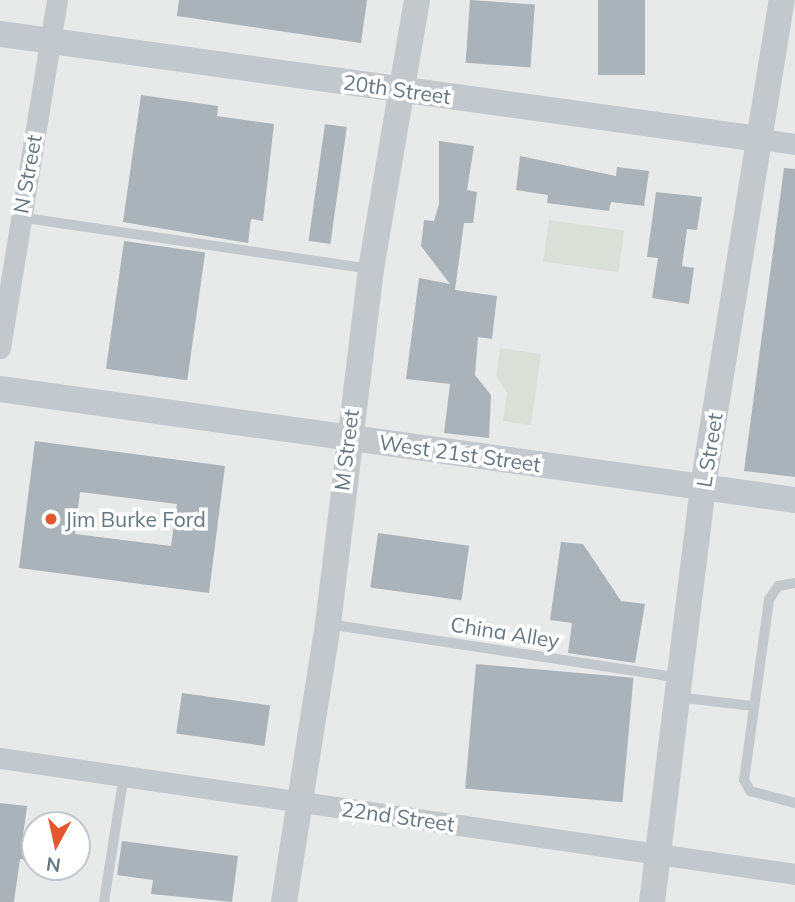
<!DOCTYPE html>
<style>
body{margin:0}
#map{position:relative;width:795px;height:902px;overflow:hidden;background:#fafaf8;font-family:Mulish,sans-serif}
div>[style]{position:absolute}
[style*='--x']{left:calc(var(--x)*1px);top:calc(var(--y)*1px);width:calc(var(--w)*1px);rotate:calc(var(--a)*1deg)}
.built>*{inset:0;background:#e8e9e9}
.green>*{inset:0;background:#dadfd7;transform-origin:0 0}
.building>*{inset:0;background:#aab3b9;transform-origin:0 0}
.service>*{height:10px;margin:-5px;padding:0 5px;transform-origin:5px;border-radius:5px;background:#c3c8cc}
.minor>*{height:21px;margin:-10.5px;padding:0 10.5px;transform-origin:10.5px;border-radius:10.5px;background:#c3c8cc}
.tertiary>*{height:26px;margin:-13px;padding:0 13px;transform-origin:13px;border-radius:13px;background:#c3c8cc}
.dots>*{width:19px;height:19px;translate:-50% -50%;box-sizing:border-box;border:4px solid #fff;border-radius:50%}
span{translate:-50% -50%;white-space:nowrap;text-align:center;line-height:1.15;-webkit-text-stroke:7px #fff;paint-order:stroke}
.street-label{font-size:21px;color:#657683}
.poi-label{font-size:21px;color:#657683}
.left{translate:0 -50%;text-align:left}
.north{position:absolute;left:21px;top:811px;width:70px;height:70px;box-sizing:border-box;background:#fff;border:2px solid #c1c8cd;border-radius:50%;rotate:188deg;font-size:19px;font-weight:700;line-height:28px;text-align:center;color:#657683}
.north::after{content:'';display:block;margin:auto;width:24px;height:32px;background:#e4572e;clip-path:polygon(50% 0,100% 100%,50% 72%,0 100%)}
</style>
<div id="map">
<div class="built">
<i style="clip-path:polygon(evenodd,0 0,795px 0,795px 902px,0 902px,0 0,35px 825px,77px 825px,77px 867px,35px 867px,35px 825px)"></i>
</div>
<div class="green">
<i style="left:549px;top:220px;width:76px;height:42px;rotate:8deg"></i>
<i style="clip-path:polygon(500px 348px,541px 354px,531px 425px,503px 421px,507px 393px,496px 376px)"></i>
</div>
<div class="building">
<i style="clip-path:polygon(179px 0,367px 0,361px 43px,177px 16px)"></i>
<i style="left:470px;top:0;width:65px;height:63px;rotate:4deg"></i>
<i style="left:598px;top:0;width:47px;height:75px"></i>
<i style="clip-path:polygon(141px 95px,218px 106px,217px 116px,274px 124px,263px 221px,251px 219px,248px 243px,123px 222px)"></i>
<i style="left:325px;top:124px;width:22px;height:118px;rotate:8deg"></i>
<i style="clip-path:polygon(439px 141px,474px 146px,467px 190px,477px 192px,473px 223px,464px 223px,455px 290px,497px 296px,492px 339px,478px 337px,475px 375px,491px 395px,489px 438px,444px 433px,450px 384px,406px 379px,419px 278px,450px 284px,421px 246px,424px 220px,434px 221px,439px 204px)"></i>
<i style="clip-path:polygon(520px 156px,616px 176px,617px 167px,649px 171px,644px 206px,611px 202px,609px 211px,547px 203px,548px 195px,516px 190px)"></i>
<i style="clip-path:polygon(784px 168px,795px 169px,795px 477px,744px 471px)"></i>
<i style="clip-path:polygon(656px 192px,702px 197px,697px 230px,687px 229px,682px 266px,694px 268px,689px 304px,652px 298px,658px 258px,647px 257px)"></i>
<i style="left:124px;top:241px;width:82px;height:129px;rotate:8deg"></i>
<i style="clip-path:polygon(evenodd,35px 441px,225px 466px,209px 593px,19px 568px,35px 441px,80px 492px,177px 504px,171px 546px,75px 534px,80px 492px)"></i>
<i style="left:378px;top:533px;width:92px;height:55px;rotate:8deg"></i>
<i style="clip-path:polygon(561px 542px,583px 544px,621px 601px,645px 604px,635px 663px,568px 653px,572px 623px,550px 620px)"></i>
<i style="left:476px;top:664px;width:158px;height:125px;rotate:5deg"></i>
<i style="left:182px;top:693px;width:89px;height:41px;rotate:8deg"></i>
<i style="clip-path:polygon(0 803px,27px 806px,23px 836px,35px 837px,35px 861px,20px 859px,14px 902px,0 902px)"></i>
<i style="clip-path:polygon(122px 841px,238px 856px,232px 902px,151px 894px,153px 880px,117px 875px)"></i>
</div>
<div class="service">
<i style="--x:19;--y:217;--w:355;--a:8.4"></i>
<i style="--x:795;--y:583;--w:17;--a:170"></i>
<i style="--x:778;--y:586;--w:17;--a:123"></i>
<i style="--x:769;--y:600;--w:182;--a:97.9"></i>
<i style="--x:744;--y:780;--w:13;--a:61"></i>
<i style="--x:750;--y:791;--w:47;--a:14.9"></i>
<i style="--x:328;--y:624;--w:352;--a:8.7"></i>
<i style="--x:676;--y:697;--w:78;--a:6.7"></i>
<i style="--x:104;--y:902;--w:129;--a:-81.1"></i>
</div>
<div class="minor">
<i style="--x:760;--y:139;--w:35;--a:8"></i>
<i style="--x:0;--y:348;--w:353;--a:-80.7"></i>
<i style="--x:0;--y:758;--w:803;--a:8.3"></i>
</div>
<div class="tertiary">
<i style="--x:0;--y:34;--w:767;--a:7.87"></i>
<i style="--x:0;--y:389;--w:803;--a:7.95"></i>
<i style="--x:284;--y:902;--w:281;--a:-81"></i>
<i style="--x:328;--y:624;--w:358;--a:-83.1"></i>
<i style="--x:371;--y:269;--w:273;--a:-80.3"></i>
<i style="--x:652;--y:902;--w:419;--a:-83"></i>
<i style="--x:703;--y:486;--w:492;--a:-80.8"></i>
</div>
<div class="dots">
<i style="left:51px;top:519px;background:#e4572e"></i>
</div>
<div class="street-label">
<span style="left:397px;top:89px;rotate:8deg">20th Street</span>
<span style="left:27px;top:174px;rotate:-80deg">N Street</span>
<span style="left:346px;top:450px;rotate:-83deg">M Street</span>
<span style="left:709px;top:450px;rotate:-81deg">L Street</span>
<span style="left:460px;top:453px;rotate:8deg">West 21st Street</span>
<span style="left:505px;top:632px;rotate:9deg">China Alley</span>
<span style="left:398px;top:816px;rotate:8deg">22nd Street</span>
</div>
<div class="poi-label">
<span class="left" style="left:65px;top:519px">Jim Burke Ford</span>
</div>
<div class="north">N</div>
</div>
